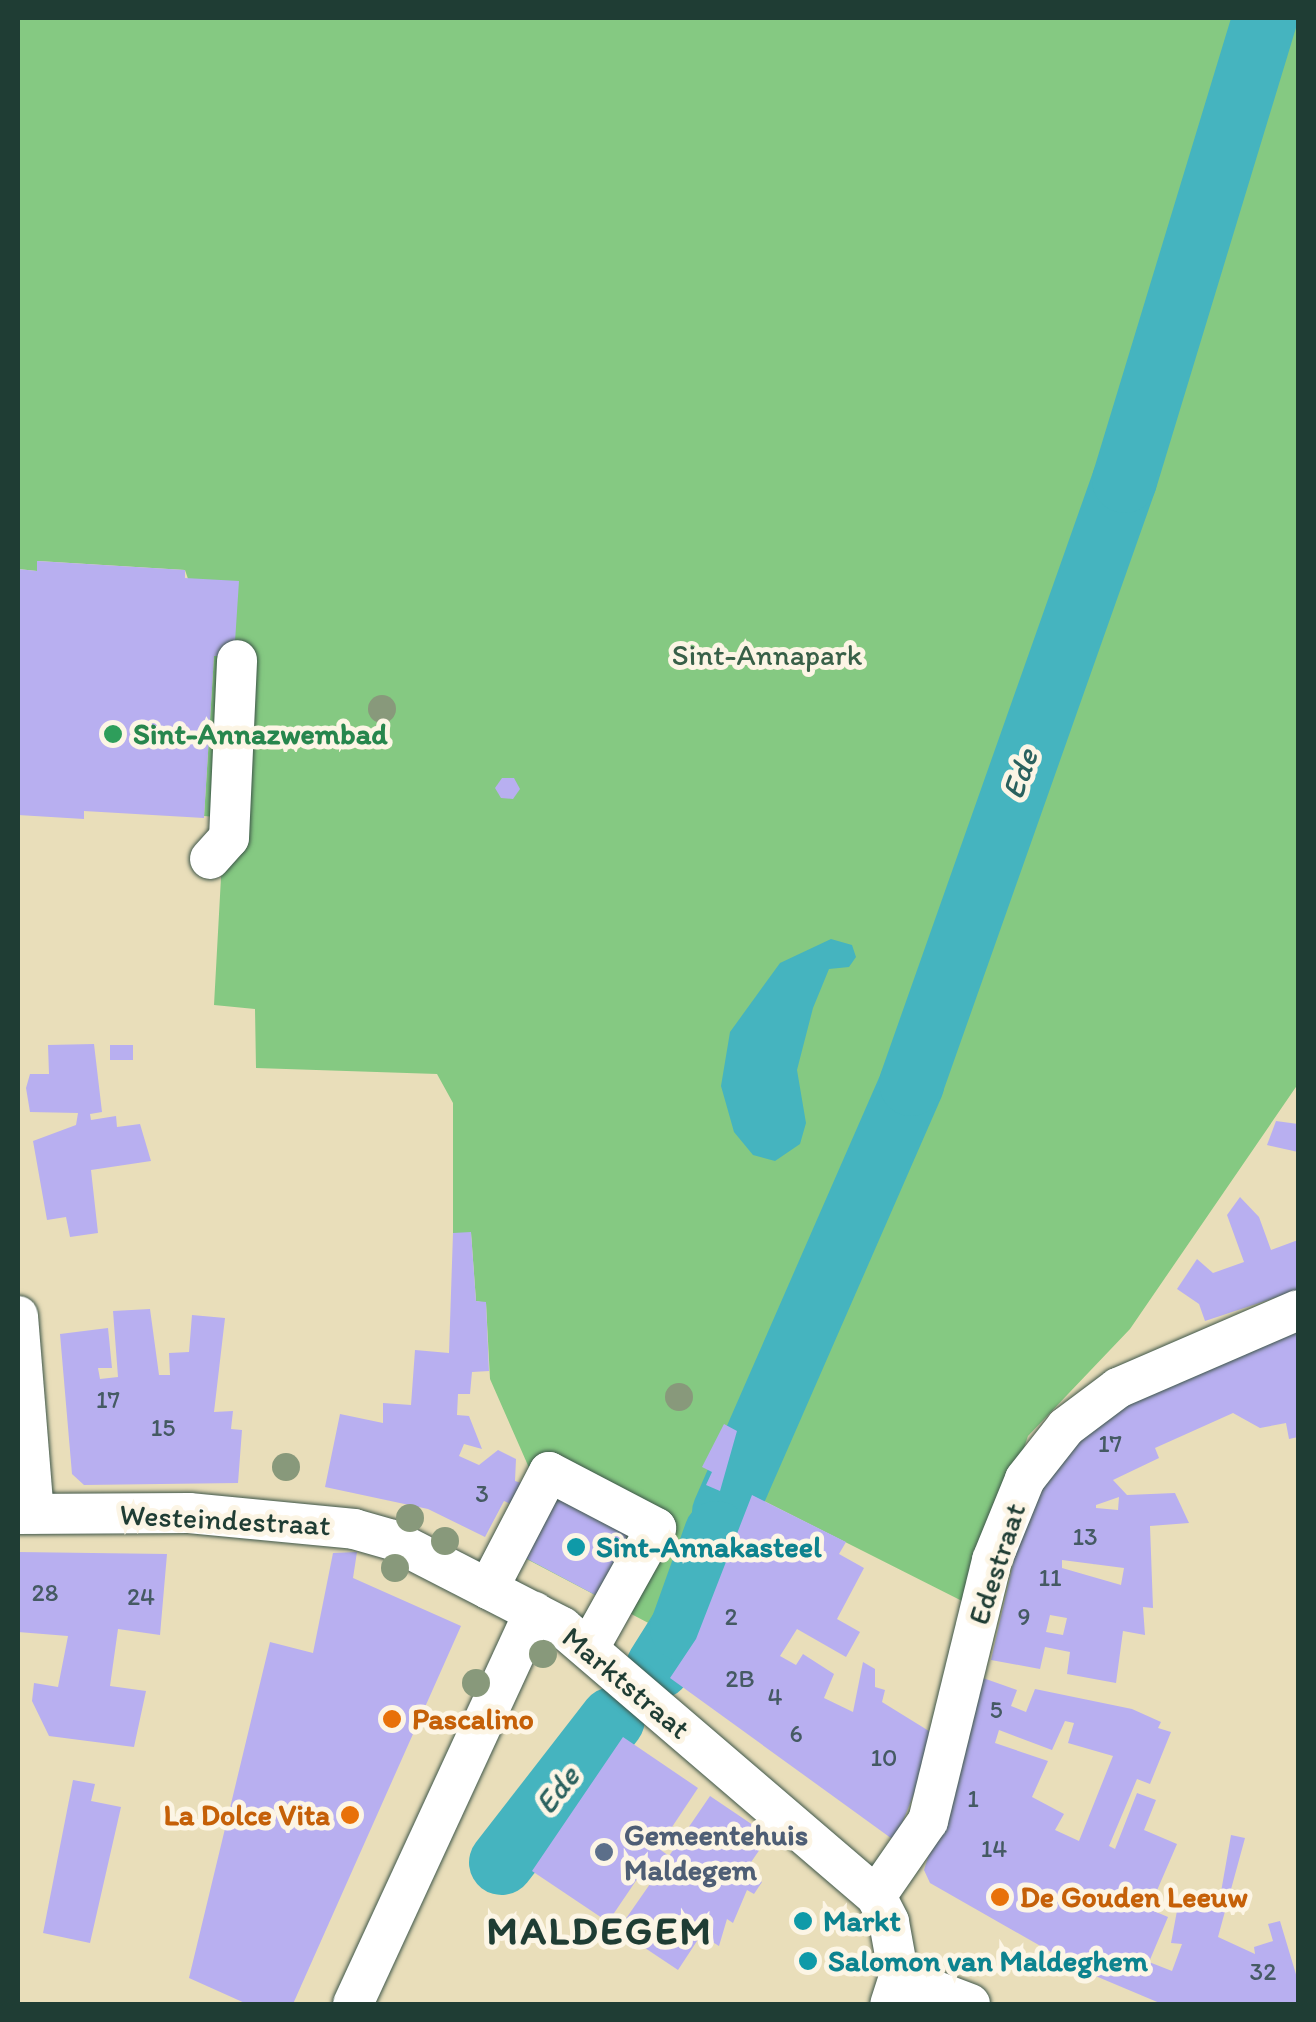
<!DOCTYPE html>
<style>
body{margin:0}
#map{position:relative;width:1316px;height:2022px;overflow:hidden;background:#e9deba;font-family:Itim,sans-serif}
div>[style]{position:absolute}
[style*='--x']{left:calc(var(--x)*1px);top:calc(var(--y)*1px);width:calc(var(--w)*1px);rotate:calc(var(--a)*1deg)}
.green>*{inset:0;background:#85c982}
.water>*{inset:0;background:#45b4bf}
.river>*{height:65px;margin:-32.5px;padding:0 32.5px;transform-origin:32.5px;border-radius:32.5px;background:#45b4bf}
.building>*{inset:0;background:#b8aff0;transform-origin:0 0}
.roads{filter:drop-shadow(0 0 2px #3d5548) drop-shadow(0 0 2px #3d5548)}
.minor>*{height:40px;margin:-20px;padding:0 20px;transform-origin:20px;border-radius:20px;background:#fff}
.trees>*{width:28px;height:28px;margin:-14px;border-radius:50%;background:#88997b}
.dots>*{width:28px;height:28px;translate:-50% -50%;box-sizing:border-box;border:5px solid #fcf5e5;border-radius:50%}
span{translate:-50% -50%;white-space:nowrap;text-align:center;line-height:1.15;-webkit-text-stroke:10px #fcf5e5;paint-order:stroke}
.number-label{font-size:25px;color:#455a63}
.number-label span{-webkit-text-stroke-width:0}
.park-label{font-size:30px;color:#386048}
.leisure-label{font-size:30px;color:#27864d;font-weight:700}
.left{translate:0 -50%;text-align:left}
.street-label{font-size:30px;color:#1f3d34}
.culture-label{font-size:30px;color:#0d838f;font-weight:700}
.food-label{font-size:30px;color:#c56008;font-weight:700}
.right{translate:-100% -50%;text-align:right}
.service-label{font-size:30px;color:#4e5e75;font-weight:700}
.water-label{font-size:32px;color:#2a615e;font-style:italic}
.district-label{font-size:40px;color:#1f3d34;font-weight:700;letter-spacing:2.5px}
.frame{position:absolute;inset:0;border:20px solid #1f3d34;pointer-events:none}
</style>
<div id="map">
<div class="green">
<i style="clip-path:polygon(18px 18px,1298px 18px,1298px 1084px,1130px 1329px,1028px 1436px,970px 1605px,752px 1495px,696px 1639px,670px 1678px,637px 1655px,656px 1627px,494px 1542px,530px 1470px,490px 1379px,486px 1303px,476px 1301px,471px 1233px,453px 1233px,453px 1103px,437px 1074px,256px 1068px,255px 1009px,214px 1005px,223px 841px,216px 817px,204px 816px,214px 656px,185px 570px,38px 561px,37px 571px,18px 569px)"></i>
</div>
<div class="water">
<i style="clip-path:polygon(831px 939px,852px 945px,856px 957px,849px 967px,829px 969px,813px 1008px,797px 1070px,806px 1123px,800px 1144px,775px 1161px,753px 1155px,734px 1132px,721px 1086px,730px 1032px,780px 963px)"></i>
</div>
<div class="river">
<i style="--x:724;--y:1512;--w:468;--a:-66.4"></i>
<i style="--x:911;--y:1083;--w:640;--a:-70.55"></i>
<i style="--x:1124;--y:480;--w:483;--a:-73.1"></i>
<i style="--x:658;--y:1666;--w:45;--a:-57.7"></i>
<i style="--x:682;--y:1628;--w:101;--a:-70.3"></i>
<i style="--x:501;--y:1862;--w:181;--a:-52.2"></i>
</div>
<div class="building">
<i style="clip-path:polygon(37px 561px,185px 570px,185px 578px,239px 581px,234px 657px,214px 656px,204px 818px,84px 811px,84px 819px,18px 815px,18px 569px,37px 571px)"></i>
<i style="clip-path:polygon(502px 778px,514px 778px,520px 789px,513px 799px,501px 798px,495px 788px)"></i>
<i style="clip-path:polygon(94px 1044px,102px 1112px,90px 1114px,91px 1120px,116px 1116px,117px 1127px,140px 1124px,151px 1161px,91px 1170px,98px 1233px,70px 1237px,66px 1217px,47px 1220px,33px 1141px,76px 1125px,78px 1113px,30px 1112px,26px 1088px,30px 1074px,49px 1074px,48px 1045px)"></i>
<i style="left:110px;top:1045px;width:23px;height:15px"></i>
<i style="clip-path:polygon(1276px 1121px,1298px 1124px,1298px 1152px,1267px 1145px)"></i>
<i style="clip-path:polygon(1240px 1197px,1259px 1217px,1271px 1250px,1298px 1240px,1298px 1290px,1205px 1321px,1199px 1304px,1177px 1289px,1197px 1259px,1213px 1273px,1244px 1262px,1227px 1215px)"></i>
<i style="clip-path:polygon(471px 1232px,476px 1301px,486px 1302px,489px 1371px,472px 1372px,470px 1394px,458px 1394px,457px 1415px,469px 1416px,482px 1449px,464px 1444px,459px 1456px,479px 1465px,498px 1450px,516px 1459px,515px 1481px,524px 1484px,513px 1505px,504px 1501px,485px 1537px,428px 1509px,325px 1487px,340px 1414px,383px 1423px,383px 1403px,411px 1405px,415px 1350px,449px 1353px,453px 1233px)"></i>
<i style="clip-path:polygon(150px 1309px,159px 1375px,170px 1375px,169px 1353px,189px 1352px,192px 1315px,225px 1318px,214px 1412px,233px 1411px,231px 1429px,242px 1430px,238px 1483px,84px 1485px,72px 1474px,60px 1334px,108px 1328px,112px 1368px,98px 1368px,100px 1379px,118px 1377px,113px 1311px)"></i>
<i style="clip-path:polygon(evenodd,1298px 1326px,1298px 1437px,1289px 1439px,1286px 1423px,1260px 1428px,1233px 1413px,1155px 1448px,1159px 1458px,1113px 1480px,1127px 1495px,1175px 1493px,1189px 1523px,1150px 1526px,1153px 1608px,1143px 1607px,1145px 1635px,1123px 1631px,1116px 1683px,1067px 1674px,1070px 1652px,1045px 1647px,1040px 1669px,991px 1660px,1025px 1512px,1057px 1454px,1132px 1397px,1298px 1326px,1119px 1497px,1118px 1510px,1096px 1508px,1096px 1505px,1119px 1497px,1298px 1326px,1062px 1560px,1124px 1568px,1121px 1585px,1062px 1568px,1062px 1560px,1298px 1326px,1050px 1615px,1067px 1618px,1063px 1635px,1046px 1632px,1050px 1615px)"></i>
<i style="clip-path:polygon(724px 1424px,737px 1431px,720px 1491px,706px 1485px,712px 1472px,702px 1467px)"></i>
<i style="clip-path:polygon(752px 1495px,846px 1542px,839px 1554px,864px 1568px,837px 1619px,860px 1632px,846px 1657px,797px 1629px,780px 1656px,796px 1665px,803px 1654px,834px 1674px,824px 1698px,853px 1712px,863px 1662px,875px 1669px,875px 1687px,885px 1690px,882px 1702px,937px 1736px,895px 1841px,670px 1678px,696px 1639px)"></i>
<i style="left:558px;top:1497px;width:80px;height:69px;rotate:28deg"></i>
<i style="clip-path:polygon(18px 1552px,167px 1554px,160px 1635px,118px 1629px,110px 1686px,146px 1691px,134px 1747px,49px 1736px,32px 1701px,34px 1683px,58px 1687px,68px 1636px,18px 1632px)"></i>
<i style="clip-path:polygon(357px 1552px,353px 1578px,461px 1626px,293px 2004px,247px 2004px,189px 1978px,270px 1642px,313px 1653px,333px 1553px)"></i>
<i style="clip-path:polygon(evenodd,983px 1678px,1017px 1690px,1011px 1706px,1026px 1712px,1035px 1689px,1132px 1709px,1161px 1722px,1158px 1728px,1171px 1732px,1150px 1784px,1137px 1779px,1109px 1846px,1115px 1849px,1137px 1793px,1156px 1800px,1144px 1830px,1177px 1844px,1149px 1909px,1168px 1917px,1149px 1962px,1172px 1971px,1182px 1944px,1171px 1943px,1179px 1900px,1218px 1909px,1231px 1835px,1245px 1838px,1218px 1937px,1255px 1954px,1254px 1947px,1273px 1941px,1268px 1924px,1280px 1921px,1298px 1981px,1298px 2004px,1162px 2004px,1086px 1972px,930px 1883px,924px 1870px,983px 1678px,1065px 1721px,1074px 1723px,1068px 1743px,1113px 1756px,1079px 1841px,1055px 1830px,1064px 1814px,1032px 1797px,1048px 1761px,995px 1743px,999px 1730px,1052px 1750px,1065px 1721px)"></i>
<i style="clip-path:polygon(623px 1737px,698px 1788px,658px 1848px,669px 1856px,710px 1796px,769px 1836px,745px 1871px,762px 1882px,754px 1894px,747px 1890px,733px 1923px,727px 1919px,719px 1946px,701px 1935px,678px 1970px,618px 1930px,659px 1871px,648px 1863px,608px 1922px,532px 1871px)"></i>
<i style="clip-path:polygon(73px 1780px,95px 1784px,91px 1801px,121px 1807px,90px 1943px,43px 1933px)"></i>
</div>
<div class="roads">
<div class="minor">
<i style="--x:210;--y:859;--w:28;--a:-48"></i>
<i style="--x:229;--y:838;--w:178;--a:-87.4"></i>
<i style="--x:18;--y:1316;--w:198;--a:85.4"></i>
<i style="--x:18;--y:1514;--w:171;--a:-0.3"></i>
<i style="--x:189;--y:1513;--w:166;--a:5.5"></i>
<i style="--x:354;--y:1529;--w:41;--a:15.8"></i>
<i style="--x:393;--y:1540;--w:190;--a:27.2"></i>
<i style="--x:562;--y:1627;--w:413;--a:40.6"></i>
<i style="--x:876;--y:1896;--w:29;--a:63"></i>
<i style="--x:889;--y:1922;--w:56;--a:79.7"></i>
<i style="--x:899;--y:1977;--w:28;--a:108"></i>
<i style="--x:488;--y:1589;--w:132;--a:-62.5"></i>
<i style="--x:549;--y:1472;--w:121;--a:27.6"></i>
<i style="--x:656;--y:1528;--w:137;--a:119.2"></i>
<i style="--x:876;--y:1896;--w:91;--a:-55.3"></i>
<i style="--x:928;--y:1821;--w:269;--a:-76.2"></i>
<i style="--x:992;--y:1560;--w:87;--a:-67.8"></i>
<i style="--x:1025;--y:1479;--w:66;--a:-51.7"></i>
<i style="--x:1066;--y:1427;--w:65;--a:-36.9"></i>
<i style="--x:1118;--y:1388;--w:196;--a:-23.4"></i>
<i style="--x:899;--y:1977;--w:76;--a:20.8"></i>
<i style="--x:353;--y:2004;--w:432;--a:-65.2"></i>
</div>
</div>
<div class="trees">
<i style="left:382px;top:709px"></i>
<i style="left:679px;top:1397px"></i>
<i style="left:286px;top:1467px"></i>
<i style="left:410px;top:1518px"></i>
<i style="left:445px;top:1541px"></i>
<i style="left:395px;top:1568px"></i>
<i style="left:543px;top:1654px"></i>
<i style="left:476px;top:1683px"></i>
</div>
<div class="dots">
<i style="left:113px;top:734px;background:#2e9e5b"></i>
<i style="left:576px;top:1547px;background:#0f9aa8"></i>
<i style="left:392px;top:1719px;background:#e8710a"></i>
<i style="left:350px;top:1815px;background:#e8710a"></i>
<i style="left:604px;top:1852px;background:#5c6f8a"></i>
<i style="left:1000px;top:1897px;background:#e8710a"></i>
<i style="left:803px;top:1921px;background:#0f9aa8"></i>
<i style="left:808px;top:1961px;background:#0f9aa8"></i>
</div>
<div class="number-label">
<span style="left:108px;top:1399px">17</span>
<span style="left:163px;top:1427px">15</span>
<span style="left:1110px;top:1443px">17</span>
<span style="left:482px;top:1493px">3</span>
<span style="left:1085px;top:1536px">13</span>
<span style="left:1050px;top:1577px">11</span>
<span style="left:45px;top:1592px">28</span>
<span style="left:141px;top:1596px">24</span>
<span style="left:731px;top:1616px">2</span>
<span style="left:1024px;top:1616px">9</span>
<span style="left:740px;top:1678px">2B</span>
<span style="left:775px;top:1696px">4</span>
<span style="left:996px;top:1709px">5</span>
<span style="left:796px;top:1733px">6</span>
<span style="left:884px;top:1757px">10</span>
<span style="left:973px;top:1798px">1</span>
<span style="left:994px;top:1848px">14</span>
<span style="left:1263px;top:1971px">32</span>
</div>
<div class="park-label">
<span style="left:767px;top:655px">Sint-Annapark</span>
</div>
<div class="leisure-label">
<span class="left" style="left:133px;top:734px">Sint-Annazwembad</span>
</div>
<div class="street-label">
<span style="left:225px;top:1520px;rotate:3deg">Westeindestraat</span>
<span style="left:997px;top:1564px;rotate:-72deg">Edestraat</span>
<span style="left:626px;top:1683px;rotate:40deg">Marktstraat</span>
</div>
<div class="culture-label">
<span class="left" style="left:596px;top:1547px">Sint-Annakasteel</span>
<span class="left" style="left:823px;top:1921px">Markt</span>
<span class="left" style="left:828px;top:1961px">Salomon van Maldeghem</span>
</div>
<div class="food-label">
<span class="left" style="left:412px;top:1719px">Pascalino</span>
<span class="right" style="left:330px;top:1815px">La Dolce Vita</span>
<span class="left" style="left:1020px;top:1897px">De Gouden Leeuw</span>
</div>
<div class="service-label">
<span class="left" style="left:624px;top:1852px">Gemeentehuis<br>Maldegem</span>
</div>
<div class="water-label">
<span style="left:1020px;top:774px;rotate:-70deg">Ede</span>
<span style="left:557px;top:1790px;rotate:-52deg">Ede</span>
</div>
<div class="district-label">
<span style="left:600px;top:1930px">MALDEGEM</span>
</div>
<div class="frame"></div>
</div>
